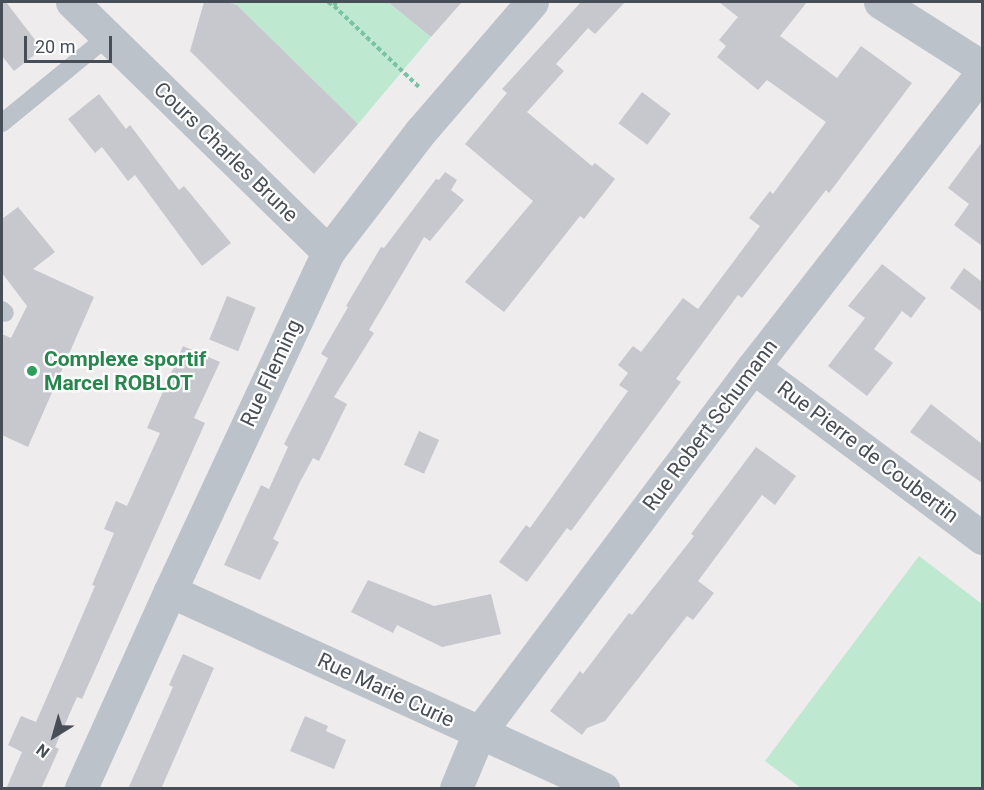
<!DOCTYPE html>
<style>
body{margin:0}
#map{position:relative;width:984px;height:790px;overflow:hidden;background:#eeecec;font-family:Roboto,sans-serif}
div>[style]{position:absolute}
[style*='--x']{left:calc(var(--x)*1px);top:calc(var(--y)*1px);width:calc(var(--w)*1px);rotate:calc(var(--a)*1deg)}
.green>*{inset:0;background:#bfe8d1}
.building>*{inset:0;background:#c7c8ce;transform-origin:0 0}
.path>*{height:4px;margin-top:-2px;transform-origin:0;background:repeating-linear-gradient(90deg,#7bc1a3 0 4.5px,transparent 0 7.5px)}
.service>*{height:18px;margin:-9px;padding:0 9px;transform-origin:9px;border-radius:9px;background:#bcc2c9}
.minor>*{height:33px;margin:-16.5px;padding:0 16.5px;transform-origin:16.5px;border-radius:16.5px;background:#bcc2c9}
.dots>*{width:16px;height:16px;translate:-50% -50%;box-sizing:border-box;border:3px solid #fff;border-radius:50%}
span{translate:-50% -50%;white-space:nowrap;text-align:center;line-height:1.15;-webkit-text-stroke:4.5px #fff;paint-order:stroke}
.street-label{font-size:21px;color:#474e57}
.leisure-label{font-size:21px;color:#27864d;font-weight:700}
.left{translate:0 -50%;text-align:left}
.frame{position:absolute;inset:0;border:3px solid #474e57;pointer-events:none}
.north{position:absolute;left:24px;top:706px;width:60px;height:60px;-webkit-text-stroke:4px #fff;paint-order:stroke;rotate:217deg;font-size:16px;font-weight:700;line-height:24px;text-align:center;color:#474e57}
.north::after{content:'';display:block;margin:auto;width:21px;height:27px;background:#474e57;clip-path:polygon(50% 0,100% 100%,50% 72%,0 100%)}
.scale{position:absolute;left:24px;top:36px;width:88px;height:27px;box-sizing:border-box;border:3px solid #474e57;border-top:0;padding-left:8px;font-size:18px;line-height:21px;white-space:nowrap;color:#474e57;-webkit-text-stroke:4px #fff;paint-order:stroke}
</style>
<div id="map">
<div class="green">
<i style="clip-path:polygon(227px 2px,388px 2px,431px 37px,358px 124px,237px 5px)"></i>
<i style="clip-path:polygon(919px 556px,982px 604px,982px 788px,801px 788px,765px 761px)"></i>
</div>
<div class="building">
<i style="clip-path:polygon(2px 2px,6px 2px,42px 49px,14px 71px,2px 56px)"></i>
<i style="clip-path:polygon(204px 2px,227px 2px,237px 5px,358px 124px,314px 174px,190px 51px)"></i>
<i style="clip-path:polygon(388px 2px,462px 2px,431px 37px)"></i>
<i style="clip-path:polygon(581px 2px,625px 2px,595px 34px,588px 28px,556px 64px,564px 71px,527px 112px,592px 166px,595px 163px,615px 179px,584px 219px,580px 216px,504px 312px,465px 282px,533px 201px,465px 144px,507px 93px,502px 89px)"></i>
<i style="clip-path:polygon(719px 2px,807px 2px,780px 36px,837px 78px,861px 46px,912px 83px,829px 193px,826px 190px,742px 298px,738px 295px,676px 379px,681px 382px,600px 492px,571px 531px,567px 528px,527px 582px,499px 562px,526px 525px,530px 528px,628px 391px,619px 385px,628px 373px,618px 365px,633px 346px,641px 352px,683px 298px,698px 309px,760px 226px,749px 218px,770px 191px,773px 194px,826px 122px,767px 80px,758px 90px,717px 57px,726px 46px,719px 40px,738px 17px)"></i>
<i style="left:642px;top:92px;width:36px;height:39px;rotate:37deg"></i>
<i style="clip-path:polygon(99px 94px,126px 129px,130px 125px,179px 190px,184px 186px,231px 243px,202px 266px,135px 175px,128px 181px,102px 147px,95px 153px,68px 119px)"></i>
<i style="clip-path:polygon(982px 142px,982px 246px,954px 225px,969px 204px,948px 188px)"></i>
<i style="clip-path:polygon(445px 172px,457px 180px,451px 190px,464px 200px,430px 241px,424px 237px,369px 330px,374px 333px,334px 397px,347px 404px,319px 461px,313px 458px,300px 482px,273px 539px,279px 542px,260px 580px,224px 565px,261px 485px,269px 489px,288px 447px,284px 444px,328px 358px,321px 354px,348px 307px,346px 306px,381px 247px,384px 248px,436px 179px,439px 180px)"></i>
<i style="clip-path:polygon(18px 207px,55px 252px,33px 269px,94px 297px,28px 447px,2px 435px,2px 334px,11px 338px,27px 306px,2px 273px,2px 219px)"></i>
<i style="clip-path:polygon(882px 264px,926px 298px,911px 318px,902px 311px,874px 349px,893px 363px,867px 396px,828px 366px,865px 318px,848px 306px)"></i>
<i style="clip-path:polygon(964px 268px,982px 282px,982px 312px,950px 288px)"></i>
<i style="left:227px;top:296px;width:31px;height:47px;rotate:22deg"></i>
<i style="clip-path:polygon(183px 346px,220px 362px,194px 418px,205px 423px,82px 699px,77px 697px,55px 747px,59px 749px,41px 789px,6px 789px,22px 752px,8px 745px,21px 716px,36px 722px,67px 651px,95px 586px,92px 585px,114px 533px,104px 529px,116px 501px,127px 506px,160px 433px,147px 428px)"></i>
<i style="clip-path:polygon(931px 404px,982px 444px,982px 483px,910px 432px)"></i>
<i style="left:419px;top:431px;width:22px;height:37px;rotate:24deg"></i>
<i style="clip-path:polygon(756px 447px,796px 476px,775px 505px,762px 495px,698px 581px,714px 593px,693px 620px,687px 616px,605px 721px,587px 728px,582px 735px,550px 711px,580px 671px,583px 674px,629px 613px,632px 615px,694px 536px,691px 534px)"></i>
<i style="clip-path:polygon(368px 580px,434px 606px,491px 594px,501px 634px,442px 647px,397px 625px,393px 633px,351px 612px)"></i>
<i style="clip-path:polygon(183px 654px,214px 668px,161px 789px,128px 789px,173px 687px,169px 685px)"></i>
<i style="clip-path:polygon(305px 716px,328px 726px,326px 731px,346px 740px,334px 769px,290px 751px)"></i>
</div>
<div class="path">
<i style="--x:328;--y:2;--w:7;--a:34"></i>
<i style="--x:336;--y:2;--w:4;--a:117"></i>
<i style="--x:334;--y:6;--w:117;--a:43.6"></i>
</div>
<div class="service">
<i style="--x:2;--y:123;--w:136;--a:-39.3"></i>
<i style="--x:2;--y:310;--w:4;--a:45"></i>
</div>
<div class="minor">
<i style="--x:72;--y:2;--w:358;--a:44.3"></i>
<i style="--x:880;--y:2;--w:121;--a:32.5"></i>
<i style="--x:753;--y:367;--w:286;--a:36.7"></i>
<i style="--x:170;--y:591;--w:476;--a:24.5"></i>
<i style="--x:81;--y:788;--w:216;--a:-65.7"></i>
<i style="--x:170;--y:591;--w:374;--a:-65"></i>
<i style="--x:328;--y:252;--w:153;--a:-52.5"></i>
<i style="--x:421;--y:131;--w:170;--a:-49.3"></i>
<i style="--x:456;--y:788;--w:60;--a:-67.3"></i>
<i style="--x:479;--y:733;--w:457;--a:-53.2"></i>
<i style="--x:753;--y:367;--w:373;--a:-52.1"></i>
</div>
<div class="dots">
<i style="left:32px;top:371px;background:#2e9e5b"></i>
</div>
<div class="street-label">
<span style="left:226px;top:152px;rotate:44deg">Cours Charles Brune</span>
<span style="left:271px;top:373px;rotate:-65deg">Rue Fleming</span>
<span style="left:710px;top:425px;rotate:-53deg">Rue Robert Schumann</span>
<span style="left:868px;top:452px;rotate:37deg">Rue Pierre de Coubertin</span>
<span style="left:386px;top:690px;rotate:25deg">Rue Marie Curie</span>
</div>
<div class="leisure-label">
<span class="left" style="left:44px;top:371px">Complexe sportif<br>Marcel ROBLOT</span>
</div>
<div class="frame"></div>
<div class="north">N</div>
<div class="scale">20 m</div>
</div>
